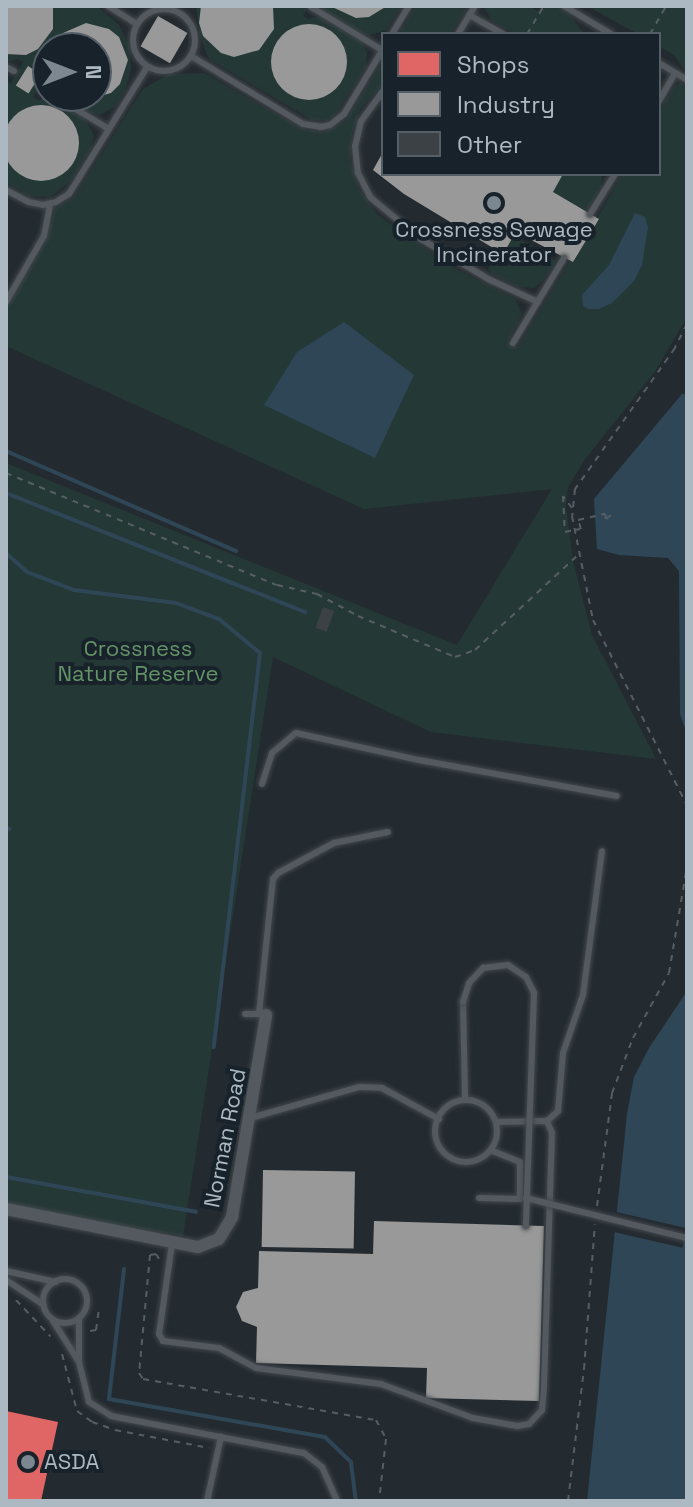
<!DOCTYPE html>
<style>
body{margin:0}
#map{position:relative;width:693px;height:1507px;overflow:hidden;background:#242b30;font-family:"Space Grotesk",sans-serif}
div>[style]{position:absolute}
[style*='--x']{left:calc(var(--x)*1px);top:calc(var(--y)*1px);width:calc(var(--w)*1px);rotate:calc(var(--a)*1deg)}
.green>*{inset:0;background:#243836}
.water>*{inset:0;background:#2f4657}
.pier>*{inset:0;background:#242b30;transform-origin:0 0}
.shops>*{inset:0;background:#e06666}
.industry>*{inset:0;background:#999;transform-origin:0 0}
.round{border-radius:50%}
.stream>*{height:4px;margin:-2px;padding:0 2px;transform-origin:2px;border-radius:2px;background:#2f4657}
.building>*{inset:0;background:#3b4145;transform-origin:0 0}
.path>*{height:2px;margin-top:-1px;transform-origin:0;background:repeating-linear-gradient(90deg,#565e63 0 6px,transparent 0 12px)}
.roads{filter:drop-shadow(0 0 2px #42474b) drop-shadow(0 0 2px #42474b)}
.lane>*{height:6px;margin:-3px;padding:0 3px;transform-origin:3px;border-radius:3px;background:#53595f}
.lane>.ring{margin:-3px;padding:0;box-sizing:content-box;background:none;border:6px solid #53595f;border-radius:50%}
.street>*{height:12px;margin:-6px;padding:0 6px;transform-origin:6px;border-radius:6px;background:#53595f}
.bridges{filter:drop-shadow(0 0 2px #42474b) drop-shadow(0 0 2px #42474b)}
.lane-bridge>*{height:6px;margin:-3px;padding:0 3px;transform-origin:3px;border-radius:3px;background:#53595f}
.dots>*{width:22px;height:22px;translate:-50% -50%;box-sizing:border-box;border:4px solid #18222a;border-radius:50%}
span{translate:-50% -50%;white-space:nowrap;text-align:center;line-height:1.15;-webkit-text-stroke:8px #18222a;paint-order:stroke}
.poi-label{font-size:22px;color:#acb9c3}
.left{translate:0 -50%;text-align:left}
.park-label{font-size:22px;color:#649367}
.street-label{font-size:22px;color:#acb9c3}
.frame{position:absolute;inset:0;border:8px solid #acb9c3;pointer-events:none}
.legend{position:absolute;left:381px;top:32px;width:280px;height:144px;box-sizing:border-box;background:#18222a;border:2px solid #535e67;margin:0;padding:10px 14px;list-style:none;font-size:24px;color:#acb9c3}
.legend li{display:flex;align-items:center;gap:16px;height:40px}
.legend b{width:40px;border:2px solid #535e67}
.north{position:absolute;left:32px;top:32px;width:80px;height:80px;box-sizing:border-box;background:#18222a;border:2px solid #535e67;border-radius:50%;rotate:90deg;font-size:22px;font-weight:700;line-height:32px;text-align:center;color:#acb9c3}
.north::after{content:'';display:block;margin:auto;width:28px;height:36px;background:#7c8790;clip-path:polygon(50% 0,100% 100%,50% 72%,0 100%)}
</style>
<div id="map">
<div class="green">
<i style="clip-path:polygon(6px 6px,97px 6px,119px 25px,130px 47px,131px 69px,125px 91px,115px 107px,99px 115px,87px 112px,60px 96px,96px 96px,96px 48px,48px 48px,48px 77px,33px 97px,38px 100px,51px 97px,83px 116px,94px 135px,91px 148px,71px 181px,50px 197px,29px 196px,6px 182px,6px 81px,11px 83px,23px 62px,18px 59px,6px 62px)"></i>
<i style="clip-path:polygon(196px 6px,308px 6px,303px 16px,308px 19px,320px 16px,362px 42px,367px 52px,366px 67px,335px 115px,326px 120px,312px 120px,209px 59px,200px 37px)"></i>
<i style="clip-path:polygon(322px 6px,402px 6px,386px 30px,368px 36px,323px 11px)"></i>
<i style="clip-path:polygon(416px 6px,468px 6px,451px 34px,399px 34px)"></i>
<i style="clip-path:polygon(484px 6px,529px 6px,538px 11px,542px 6px,556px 6px,570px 15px,584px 34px,514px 34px,491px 20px)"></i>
<i style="clip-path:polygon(587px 6px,687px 6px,687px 74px,675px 56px,659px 46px,659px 34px,638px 34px)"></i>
<i style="clip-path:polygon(383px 61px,383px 84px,361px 108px,352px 133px,350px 162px,359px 189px,377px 214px,411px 239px,454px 268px,515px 299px,522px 314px,508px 341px,518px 347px,570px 261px,573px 262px,622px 174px,659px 174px,659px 112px,674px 87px,680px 83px,687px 86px,687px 317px,656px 370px,586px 458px,568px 487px,566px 507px,573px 561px,592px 635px,656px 759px,431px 732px,273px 657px,183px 1236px,6px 1206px,6px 463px,457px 645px,552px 489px,364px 509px,6px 346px,6px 308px,45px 244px,55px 209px,74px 197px,143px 89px,169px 74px,204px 73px,302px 129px,324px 132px,346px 121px)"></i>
<i style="clip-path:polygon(562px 174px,602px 174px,601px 186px,586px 212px,553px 192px)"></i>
<i style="clip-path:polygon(514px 236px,556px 261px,544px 279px,534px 288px,519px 287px,492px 274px,488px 269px,496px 250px,503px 254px)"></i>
</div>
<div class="water">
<i style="clip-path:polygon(635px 213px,645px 217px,648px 227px,642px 265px,634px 281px,612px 303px,599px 309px,589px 309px,583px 306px,582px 295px,609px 265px)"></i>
<i style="clip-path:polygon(344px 322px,414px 375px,375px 458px,264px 405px,297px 352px)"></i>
<i style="clip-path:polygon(682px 394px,687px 394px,687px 734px,680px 714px,679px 571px,668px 558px,619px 555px,597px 549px,594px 499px)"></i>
<i style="clip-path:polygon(687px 991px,687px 1501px,587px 1501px,627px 1114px,634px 1077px,649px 1048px)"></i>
</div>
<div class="pier">
<i style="left:612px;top:1211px;width:77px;height:20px;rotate:13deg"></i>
</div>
<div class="shops">
<i style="clip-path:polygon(6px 1411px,58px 1422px,41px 1501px,6px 1501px)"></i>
</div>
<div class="industry">
<i style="clip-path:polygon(6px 6px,53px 6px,53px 29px,38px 49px,26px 55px,6px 54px)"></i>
<i style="clip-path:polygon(201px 6px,273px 6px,274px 29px,259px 50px,234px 57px,221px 53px,203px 36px,199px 23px)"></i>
<i style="clip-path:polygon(330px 6px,387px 6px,369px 17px,356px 18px)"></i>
<i style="left:158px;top:16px;width:34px;height:35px;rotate:30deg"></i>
<i style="clip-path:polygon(86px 23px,109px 29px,119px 37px,128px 60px,120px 84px,111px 93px,86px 100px,75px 96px,96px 96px,96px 48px,54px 48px,63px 33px)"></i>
<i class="round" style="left:271px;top:24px;width:76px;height:76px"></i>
<i style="left:28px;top:66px;width:15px;height:23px;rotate:32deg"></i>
<i class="round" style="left:3px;top:105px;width:76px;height:76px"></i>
<i style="clip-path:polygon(383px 152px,383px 174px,563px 174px,553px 192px,599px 219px,573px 262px,516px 232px,503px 254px,404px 194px,373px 170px)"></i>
<i style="left:263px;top:1170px;width:92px;height:77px;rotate:1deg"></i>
<i style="clip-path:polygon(374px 1221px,544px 1226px,539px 1401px,426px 1398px,427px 1368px,256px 1363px,257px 1327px,242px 1321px,236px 1307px,243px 1292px,258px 1288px,259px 1251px,373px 1254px)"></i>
</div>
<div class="stream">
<i style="--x:6;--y:451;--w:251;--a:23.5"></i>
<i style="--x:6;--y:493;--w:322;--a:21.7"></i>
<i style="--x:6;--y:553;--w:28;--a:42"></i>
<i style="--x:27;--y:572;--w:50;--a:21"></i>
<i style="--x:74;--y:590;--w:103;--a:7.3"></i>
<i style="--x:176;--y:603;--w:46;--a:20.4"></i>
<i style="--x:219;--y:619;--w:53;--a:39.7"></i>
<i style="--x:260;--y:653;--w:397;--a:96.7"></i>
<i style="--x:6;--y:827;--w:4;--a:34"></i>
<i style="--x:6;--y:1177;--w:193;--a:10.4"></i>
<i style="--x:124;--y:1269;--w:131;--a:96.6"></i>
<i style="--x:109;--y:1399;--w:219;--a:10"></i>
<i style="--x:325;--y:1437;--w:36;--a:44"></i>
<i style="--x:351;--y:1462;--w:39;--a:83"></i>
</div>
<div class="building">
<i style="left:323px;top:607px;width:12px;height:22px;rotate:20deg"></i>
</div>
<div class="path">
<i style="--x:527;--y:34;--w:33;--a:-59"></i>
<i style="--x:650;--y:34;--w:32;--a:-60"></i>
<i style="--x:687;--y:324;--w:27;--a:117"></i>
<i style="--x:675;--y:348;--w:173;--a:125.3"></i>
<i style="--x:575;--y:489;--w:27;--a:96"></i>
<i style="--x:572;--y:516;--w:106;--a:78.6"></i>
<i style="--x:593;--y:620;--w:208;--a:63.1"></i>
<i style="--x:6;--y:473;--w:293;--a:22.5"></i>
<i style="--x:277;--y:585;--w:41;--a:12.7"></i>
<i style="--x:317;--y:594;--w:47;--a:28.2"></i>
<i style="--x:358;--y:616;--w:105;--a:22.9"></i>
<i style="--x:455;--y:657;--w:21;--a:-19"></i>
<i style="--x:475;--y:650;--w:142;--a:-42.7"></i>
<i style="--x:572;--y:508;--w:15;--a:-127"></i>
<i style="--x:563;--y:496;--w:36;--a:87"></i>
<i style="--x:565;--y:532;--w:9;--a:-13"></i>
<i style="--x:574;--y:530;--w:7;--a:-8"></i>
<i style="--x:581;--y:529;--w:9;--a:-108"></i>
<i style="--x:578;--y:520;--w:28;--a:-13"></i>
<i style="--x:605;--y:514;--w:5;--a:79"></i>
<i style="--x:606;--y:519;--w:6;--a:-39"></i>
<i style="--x:597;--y:1206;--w:114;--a:-82.4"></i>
<i style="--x:612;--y:1093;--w:59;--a:-69.1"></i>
<i style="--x:633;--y:1038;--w:74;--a:-61"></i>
<i style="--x:669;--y:973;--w:108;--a:-80.4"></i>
<i style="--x:159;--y:1259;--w:6;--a:-121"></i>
<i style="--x:156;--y:1254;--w:6;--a:171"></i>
<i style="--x:150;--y:1255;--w:119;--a:95.3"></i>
<i style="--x:139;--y:1373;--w:7;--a:56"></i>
<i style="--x:143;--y:1379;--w:237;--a:10"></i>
<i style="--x:376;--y:1420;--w:21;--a:62"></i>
<i style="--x:386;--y:1439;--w:62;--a:96.4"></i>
<i style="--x:16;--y:1300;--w:50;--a:46.6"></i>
<i style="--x:90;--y:1331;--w:6;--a:-9"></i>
<i style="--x:96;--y:1330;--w:21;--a:-82"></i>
<i style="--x:62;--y:1354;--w:59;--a:75.3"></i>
<i style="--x:77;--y:1411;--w:19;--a:36"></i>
<i style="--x:92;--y:1422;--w:24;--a:19"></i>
<i style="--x:115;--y:1430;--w:96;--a:10.8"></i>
<i style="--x:568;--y:1501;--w:133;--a:-83.1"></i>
<i style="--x:584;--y:1369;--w:145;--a:-85.7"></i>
</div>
<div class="roads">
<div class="lane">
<i style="--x:108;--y:6;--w:34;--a:32"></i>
<i style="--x:564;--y:6;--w:55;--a:30.8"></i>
<i style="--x:311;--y:7;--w:83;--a:31.2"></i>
<i class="ring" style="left:133px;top:9px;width:56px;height:56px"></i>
<i style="--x:469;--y:15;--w:39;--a:29"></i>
<i style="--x:392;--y:34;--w:33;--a:-59"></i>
<i style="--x:458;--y:34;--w:33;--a:-59"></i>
<i style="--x:191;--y:56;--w:131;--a:31.3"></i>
<i style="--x:303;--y:124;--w:18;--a:9"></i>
<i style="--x:321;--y:127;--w:9;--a:-13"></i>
<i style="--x:330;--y:125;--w:18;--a:-38"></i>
<i style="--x:344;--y:114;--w:76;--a:-59"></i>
<i style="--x:659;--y:63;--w:33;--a:31"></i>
<i style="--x:6;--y:67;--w:9;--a:27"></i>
<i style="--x:42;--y:88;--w:7;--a:34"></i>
<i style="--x:383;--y:91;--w:37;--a:126"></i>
<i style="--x:361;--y:121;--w:26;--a:103"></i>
<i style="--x:355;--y:146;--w:27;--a:84"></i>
<i style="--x:358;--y:173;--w:28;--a:63"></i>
<i style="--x:371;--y:198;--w:65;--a:39.4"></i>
<i style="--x:421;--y:239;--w:78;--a:30.8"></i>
<i style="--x:488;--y:279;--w:55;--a:24.7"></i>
<i style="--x:54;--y:96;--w:64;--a:31"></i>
<i style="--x:659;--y:101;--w:32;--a:-60"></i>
<i style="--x:6;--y:190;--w:26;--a:28"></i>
<i style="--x:29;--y:202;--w:14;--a:12"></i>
<i style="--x:43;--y:205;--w:13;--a:-13"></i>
<i style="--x:56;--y:202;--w:15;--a:-32"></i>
<i style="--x:69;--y:194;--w:149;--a:-58.4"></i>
<i style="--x:590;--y:214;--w:47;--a:-58"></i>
<i style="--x:6;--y:302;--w:76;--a:-60.1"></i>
<i style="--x:44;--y:236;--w:33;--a:-79"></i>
<i style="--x:513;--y:343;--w:99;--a:-59"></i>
<i style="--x:262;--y:784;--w:33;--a:-72"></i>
<i style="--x:272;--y:753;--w:31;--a:-40"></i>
<i style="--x:296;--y:733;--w:126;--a:12.4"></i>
<i style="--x:419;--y:760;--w:201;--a:10.3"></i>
<i style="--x:463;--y:1002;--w:98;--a:88.8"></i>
<i style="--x:245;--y:1014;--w:17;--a:0"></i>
<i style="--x:259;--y:1014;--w:136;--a:-84.1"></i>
<i style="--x:273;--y:879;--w:8;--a:-50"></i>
<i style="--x:278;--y:873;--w:64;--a:-28.2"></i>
<i style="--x:334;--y:843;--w:55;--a:-11.5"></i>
<i class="ring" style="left:435px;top:1100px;width:56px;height:56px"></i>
<i style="--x:247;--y:1119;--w:116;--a:-15.9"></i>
<i style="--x:359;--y:1087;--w:23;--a:2"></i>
<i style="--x:382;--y:1088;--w:65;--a:28.5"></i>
<i style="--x:497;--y:1122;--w:50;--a:-1.1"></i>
<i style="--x:547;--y:1121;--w:15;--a:-42"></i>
<i style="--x:558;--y:1111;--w:58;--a:-85.1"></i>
<i style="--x:563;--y:1053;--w:61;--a:-71"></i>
<i style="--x:583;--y:995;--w:145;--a:-82.5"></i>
<i style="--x:479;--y:1198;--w:41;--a:1.4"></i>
<i style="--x:520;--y:1199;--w:37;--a:-90"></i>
<i style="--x:520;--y:1162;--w:31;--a:-158"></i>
<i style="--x:172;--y:1244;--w:91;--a:98.2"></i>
<i style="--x:159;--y:1334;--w:8;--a:60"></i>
<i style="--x:163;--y:1341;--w:56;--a:7.1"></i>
<i style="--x:219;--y:1348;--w:42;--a:28.4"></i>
<i style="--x:256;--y:1368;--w:126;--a:7.3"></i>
<i style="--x:381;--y:1384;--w:98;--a:20.3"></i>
<i style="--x:473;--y:1418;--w:45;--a:10.3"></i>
<i style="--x:517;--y:1426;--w:12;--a:-9"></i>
<i style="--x:529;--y:1424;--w:19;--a:-47"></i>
<i style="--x:542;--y:1410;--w:24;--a:-85"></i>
<i style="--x:544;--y:1386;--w:253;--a:-88.2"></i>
<i style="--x:552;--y:1133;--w:13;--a:-113"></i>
<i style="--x:6;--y:1271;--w:51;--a:12.4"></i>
<i class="ring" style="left:43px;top:1279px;width:38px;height:38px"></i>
<i style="--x:6;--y:1280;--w:45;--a:33.3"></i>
<i style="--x:79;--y:1318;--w:44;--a:90"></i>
<i style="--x:79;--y:1362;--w:41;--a:76"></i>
<i style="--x:89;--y:1402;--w:26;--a:32"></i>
<i style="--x:111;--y:1416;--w:197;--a:10.9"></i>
<i style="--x:304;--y:1453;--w:23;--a:38"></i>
<i style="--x:322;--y:1467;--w:37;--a:66"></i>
<i style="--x:53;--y:1321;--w:49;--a:57.6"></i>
<i style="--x:207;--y:1501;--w:66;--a:-77.7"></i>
</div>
<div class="street">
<i style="--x:6;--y:1209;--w:196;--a:11.2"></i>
<i style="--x:198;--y:1247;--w:22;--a:-21"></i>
<i style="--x:219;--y:1239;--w:26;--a:-59"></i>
<i style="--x:232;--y:1217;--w:205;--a:-80.4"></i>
</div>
</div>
<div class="bridges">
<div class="lane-bridge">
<i style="--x:463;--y:1002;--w:20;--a:-72"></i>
<i style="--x:469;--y:983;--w:21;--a:-47"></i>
<i style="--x:483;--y:968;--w:25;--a:-7"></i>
<i style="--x:508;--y:965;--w:22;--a:34"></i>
<i style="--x:526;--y:977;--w:18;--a:63"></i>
<i style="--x:534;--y:993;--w:233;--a:92"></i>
<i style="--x:526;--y:1198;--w:166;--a:14"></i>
</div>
</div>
<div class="dots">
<i style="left:494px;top:203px;background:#7c8790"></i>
<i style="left:28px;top:1462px;background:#7c8790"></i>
</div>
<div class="poi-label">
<span style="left:494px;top:242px">Crossness Sewage<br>Incinerator</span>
<span class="left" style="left:44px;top:1462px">ASDA</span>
</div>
<div class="park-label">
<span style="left:138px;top:661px">Crossness<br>Nature Reserve</span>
</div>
<div class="street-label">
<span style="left:225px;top:1138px;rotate:-79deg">Norman Road</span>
</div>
<div class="frame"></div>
<ul class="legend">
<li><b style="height:22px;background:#e06666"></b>Shops</li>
<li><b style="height:22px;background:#999"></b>Industry</li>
<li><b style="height:22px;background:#3b4145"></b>Other</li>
</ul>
<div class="north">N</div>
</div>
